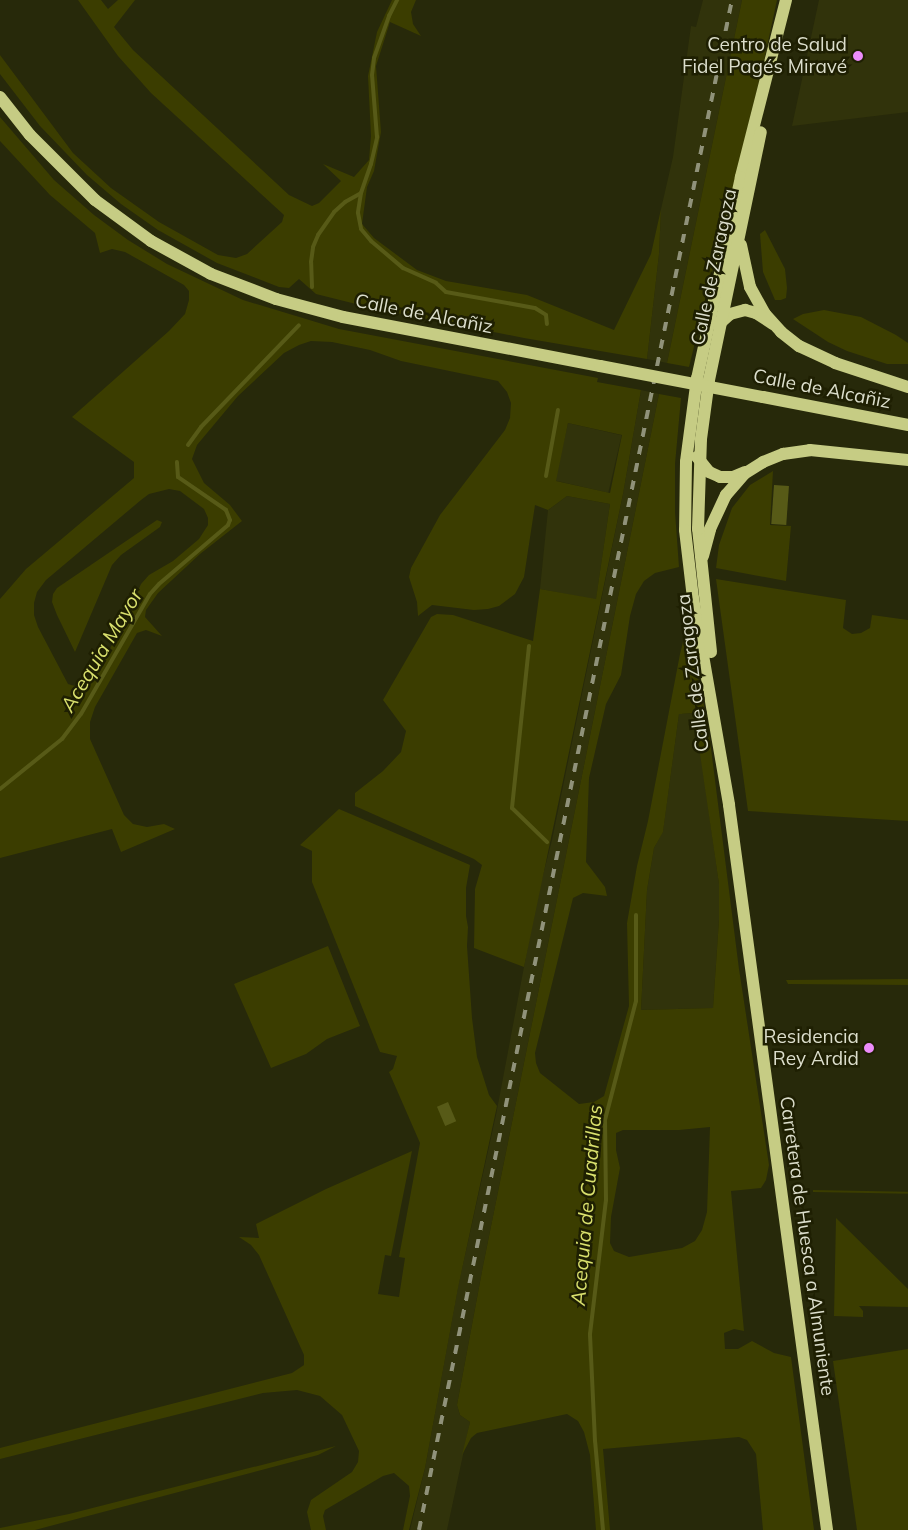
<!DOCTYPE html>
<meta charset="utf-8">
<style>
body{margin:0}
#map{position:relative;width:908px;height:1530px;overflow:hidden;background:#27290a;font-family:Mulish,sans-serif}
div>[style]{position:absolute}
[style*='--x']{left:calc(var(--x)*1px);top:calc(var(--y)*1px);width:calc(var(--w)*1px);rotate:calc(var(--a)*1deg)}
.built>*{inset:0;background:#31330b;transform-origin:0 0}
.green>*{inset:0;background:#3b3d00;transform-origin:0 0}
.water>*{inset:0;background:#575a17;transform-origin:0 0}
.stream>*{height:4px;margin:-2px;padding:0 2px;transform-origin:2px;border-radius:2px;background:#575a17}
.major>*{height:12px;margin:-6px;padding:0 6px;transform-origin:6px;border-radius:6px;background:#c6cc84}
.rail>*{height:4px;margin-top:-2px;transform-origin:0;background:repeating-linear-gradient(90deg,#90927a 0 9px,transparent 0 18px)}
.major-bridge>*{height:12px;margin:-6px;padding:0 6px;transform-origin:6px;border-radius:6px;background:#c6cc84}
.dots>*{width:14px;height:14px;translate:-50% -50%;box-sizing:border-box;border:2px solid #1e1f02;border-radius:50%}
span{translate:-50% -50%;white-space:nowrap;text-align:center;line-height:1.15;-webkit-text-stroke:5px #1e1f02;paint-order:stroke}
.poi-label{font-size:19px;color:#dcdecc}
.right{translate:-100% -50%;text-align:right}
.street-label{font-size:19px;color:#dcdecc}
.water-label{font-size:20px;color:#dae16d;font-style:italic}
</style>
<div id="map">
<div class="built">
<i style="clip-path:polygon(703px 0,742px 0,667px 363px,647px 359px,659px 254px,661px 209px,673px 157px,691px 26px,696px 27px)"></i>
<i style="clip-path:polygon(819px 0,908px 0,908px 112px,792px 126px)"></i>
<i style="clip-path:polygon(641px 390px,659px 394px,483px 1266px,457px 1405px,460px 1415px,470px 1422px,447px 1530px,410px 1530px,425px 1468px,458px 1287px,496px 1115px,537px 898px,552px 840px,623px 494px)"></i>
<i style="left:568px;top:423px;width:55px;height:59px;rotate:13deg"></i>
<i style="clip-path:polygon(567px 496px,610px 504px,596px 600px,540px 589px,548px 510px)"></i>
<i style="clip-path:polygon(695px 713px,719px 884px,719px 920px,713px 1008px,641px 1010px,647px 890px,654px 848px,663px 831px,679px 714px)"></i>
</div>
<div class="green">
<i style="clip-path:polygon(78px 0,101px 0,108px 9px,118px 0,135px 0,114px 27px,133px 50px,289px 195px,312px 206px,319px 203px,341px 181px,323px 164px,354px 177px,369px 160px,371px 136px,368px 76px,377px 32px,392px 0,416px 0,411px 12px,413px 24px,421px 36px,390px 22px,376px 66px,381px 132px,374px 171px,367px 187px,362px 224px,374px 238px,417px 270px,446px 281px,527px 295px,614px 330px,651px 254px,661px 209px,659px 254px,647px 359px,524px 338px,372px 308px,316px 294px,299px 279px,289px 288px,279px 287px,217px 263px,158px 230px,121px 204px,87px 175px,40px 126px,0 74px,0 55px,73px 153px,111px 188px,159px 222px,218px 255px,236px 258px,247px 254px,282px 222px,284px 215px,151px 93px,118px 56px)"></i>
<i style="clip-path:polygon(742px 0,777px 0,763px 65px,689px 367px,667px 363px)"></i>
<i style="clip-path:polygon(evenodd,0 117px,54px 180px,94px 215px,128px 240px,167px 264px,243px 300px,339px 329px,598px 378px,597px 382px,641px 390px,623px 494px,524px 967px,474px 948px,475px 889px,482px 865px,474px 859px,355px 806px,355px 793px,383px 771px,401px 752px,406px 731px,383px 700px,431px 617px,437px 614px,453px 615px,533px 641px,540px 589px,596px 599px,610px 504px,567px 496px,548px 510px,535px 505px,524px 577px,515px 594px,499px 606px,488px 609px,474px 610px,432px 605px,418px 616px,417px 602px,409px 577px,411px 568px,440px 515px,505px 430px,510px 418px,511px 403px,507px 392px,498px 381px,401px 361px,370px 350px,332px 342px,311px 341px,299px 345px,284px 353px,238px 396px,197px 445px,192px 459px,204px 483px,230px 505px,242px 521px,200px 554px,158px 593px,146px 610px,145px 617px,162px 636px,146px 630px,137px 633px,95px 707px,90px 722px,90px 739px,124px 815px,133px 824px,147px 827px,164px 824px,175px 829px,121px 852px,112px 829px,0 858px,0 599px,26px 569px,134px 478px,134px 462px,72px 417px,169px 331px,185px 314px,189px 300px,189px 291px,184px 285px,125px 252px,112px 249px,100px 253px,95px 233px,50px 195px,0 141px,0 117px,568px 423px,622px 435px,610px 493px,556px 481px,568px 423px,0 117px,169px 489px,180px 491px,204px 509px,208px 518px,208px 525px,199px 539px,173px 561px,149px 575px,141px 584px,119px 632px,95px 676px,86px 683px,75px 686px,68px 684px,38px 627px,34px 615px,34px 603px,37px 592px,46px 580px,141px 500px,149px 494px,169px 489px)"></i>
<i style="clip-path:polygon(765px 230px,785px 269px,787px 288px,786px 298px,781px 300px,775px 300px,763px 272px,760px 234px)"></i>
<i style="clip-path:polygon(824px 310px,861px 317px,896px 335px,908px 343px,908px 364px,887px 364px,847px 351px,828px 342px,793px 319px,803px 314px)"></i>
<i style="clip-path:polygon(evenodd,659px 394px,681px 398px,675px 464px,675px 512px,679px 567px,655px 573px,644px 581px,636px 594px,630px 616px,621px 675px,606px 704px,589px 778px,586px 862px,605px 887px,607px 896px,583px 893px,573px 898px,535px 1053px,536px 1063px,540px 1073px,579px 1104px,594px 1102px,604px 1096px,629px 1006px,627px 923px,637px 866px,648px 821px,680px 654px,684px 638px,689px 634px,708px 725px,739px 969px,769px 1165px,766px 1180px,761px 1188px,731px 1191px,744px 1331px,734px 1329px,724px 1333px,725px 1349px,738px 1349px,752px 1341px,774px 1353px,791px 1357px,814px 1530px,763px 1530px,756px 1454px,747px 1440px,739px 1437px,603px 1449px,610px 1530px,596px 1530px,590px 1455px,584px 1432px,578px 1421px,567px 1414px,477px 1433px,471px 1438px,462px 1455px,470px 1422px,460px 1415px,457px 1405px,483px 1266px,659px 394px,694px 713px,719px 884px,719px 920px,713px 1008px,641px 1010px,647px 890px,654px 848px,663px 832px,679px 714px,694px 713px,659px 394px,710px 1127px,707px 1212px,702px 1230px,695px 1241px,682px 1248px,629px 1257px,614px 1251px,610px 1243px,611px 1217px,620px 1168px,616px 1150px,616px 1133px,623px 1130px,679px 1130px,710px 1127px)"></i>
<i style="clip-path:polygon(773px 471px,770px 525px,791px 526px,786px 581px,716px 568px,719px 545px,732px 508px,750px 485px)"></i>
<i style="clip-path:polygon(157px 520px,162px 522px,160px 527px,121px 555px,112px 565px,75px 652px,57px 615px,52px 602px,53px 594px,57px 588px)"></i>
<i style="clip-path:polygon(716px 579px,846px 600px,843px 628px,852px 634px,861px 633px,870px 628px,872px 615px,908px 620px,908px 821px,748px 811px)"></i>
<i style="clip-path:polygon(339px 809px,470px 865px,466px 888px,466px 916px,468px 927px,467px 946px,472px 1018px,477px 1057px,489px 1095px,497px 1106px,458px 1288px,425px 1468px,409px 1530px,403px 1530px,410px 1496px,409px 1486px,394px 1473px,383px 1476px,325px 1510px,323px 1516px,326px 1530px,311px 1530px,307px 1512px,311px 1500px,352px 1472px,358px 1462px,359px 1451px,342px 1415px,320px 1396px,297px 1390px,263px 1393px,0 1459px,0 1448px,292px 1373px,304px 1365px,304px 1355px,259px 1255px,251px 1245px,239px 1237px,259px 1238px,256px 1224px,326px 1189px,412px 1151px,391px 1256px,385px 1255px,378px 1294px,399px 1297px,405px 1258px,399px 1257px,420px 1143px,389px 1072px,393px 1069px,397px 1056px,380px 1052px,312px 882px,312px 851px,300px 845px)"></i>
<i style="clip-path:polygon(328px 946px,360px 1026px,327px 1039px,306px 1054px,271px 1068px,234px 984px)"></i>
<i style="clip-path:polygon(908px 979px,908px 985px,788px 984px,786px 980px)"></i>
<i style="left:813px;top:1190px;width:95px;height:2px;rotate:1deg"></i>
<i style="clip-path:polygon(836px 1218px,908px 1289px,908px 1307px,859px 1306px,863px 1311px,863px 1317px,834px 1316px)"></i>
<i style="clip-path:polygon(908px 1349px,908px 1530px,857px 1530px,833px 1361px)"></i>
<i style="clip-path:polygon(336px 1446px,318px 1455px,35px 1530px,0 1530px,0 1528px,69px 1514px)"></i>
</div>
<div class="water">
<i style="left:774px;top:485px;width:15px;height:39px;rotate:4deg"></i>
<i style="left:448px;top:1102px;width:21px;height:12px;rotate:67deg"></i>
</div>
<div class="stream">
<i style="--x:361;--y:193;--w:20;--a:99"></i>
<i style="--x:358;--y:213;--w:16;--a:79"></i>
<i style="--x:361;--y:229;--w:16;--a:50"></i>
<i style="--x:371;--y:241;--w:42;--a:40.2"></i>
<i style="--x:403;--y:268;--w:36;--a:24"></i>
<i style="--x:436;--y:283;--w:13;--a:42"></i>
<i style="--x:446;--y:292;--w:90;--a:10.2"></i>
<i style="--x:535;--y:308;--w:13;--a:32"></i>
<i style="--x:546;--y:315;--w:9;--a:84"></i>
<i style="--x:312;--y:287;--w:25;--a:-92"></i>
<i style="--x:311;--y:262;--w:15;--a:-82"></i>
<i style="--x:313;--y:247;--w:13;--a:-67"></i>
<i style="--x:318;--y:235;--w:28;--a:-55"></i>
<i style="--x:334;--y:212;--w:15;--a:-42"></i>
<i style="--x:345;--y:202;--w:18;--a:-29"></i>
<i style="--x:361;--y:193;--w:31;--a:-71"></i>
<i style="--x:371;--y:164;--w:28;--a:-77"></i>
<i style="--x:377;--y:137;--w:62;--a:-94.6"></i>
<i style="--x:372;--y:75;--w:17;--a:-83"></i>
<i style="--x:374;--y:58;--w:45;--a:-70.3"></i>
<i style="--x:389;--y:16;--w:18;--a:-63"></i>
<i style="--x:188;--y:445;--w:22;--a:-54"></i>
<i style="--x:201;--y:427;--w:141;--a:-46.1"></i>
<i style="--x:546;--y:476;--w:67;--a:-79.7"></i>
<i style="--x:529;--y:646;--w:163;--a:96"></i>
<i style="--x:512;--y:808;--w:49;--a:44.2"></i>
<i style="--x:0;--y:789;--w:80;--a:-38.9"></i>
<i style="--x:62;--y:739;--w:31;--a:-53"></i>
<i style="--x:81;--y:714;--w:138;--a:-60.1"></i>
<i style="--x:150;--y:594;--w:13;--a:-48"></i>
<i style="--x:159;--y:584;--w:91;--a:-40.5"></i>
<i style="--x:228;--y:525;--w:5;--a:-68"></i>
<i style="--x:230;--y:520;--w:11;--a:-112"></i>
<i style="--x:226;--y:510;--w:58;--a:-145.5"></i>
<i style="--x:178;--y:477;--w:15;--a:-94"></i>
<i style="--x:603;--y:1530;--w:89;--a:-95.1"></i>
<i style="--x:595;--y:1441;--w:107;--a:-92.7"></i>
<i style="--x:590;--y:1334;--w:135;--a:-83.2"></i>
<i style="--x:606;--y:1200;--w:80;--a:-90.7"></i>
<i style="--x:605;--y:1120;--w:123;--a:-75.4"></i>
<i style="--x:636;--y:1001;--w:86;--a:-90"></i>
</div>
<div class="major">
<i style="--x:786;--y:0;--w:183;--a:104.3"></i>
<i style="--x:741;--y:177;--w:206;--a:102.3"></i>
<i style="--x:697;--y:378;--w:85;--a:97.5"></i>
<i style="--x:686;--y:462;--w:68;--a:90.8"></i>
<i style="--x:685;--y:530;--w:68;--a:83.3"></i>
<i style="--x:693;--y:598;--w:210;--a:80.1"></i>
<i style="--x:729;--y:805;--w:732;--a:82.3"></i>
<i style="--x:0;--y:97;--w:48;--a:51.7"></i>
<i style="--x:30;--y:135;--w:92;--a:45"></i>
<i style="--x:95;--y:200;--w:69;--a:36.2"></i>
<i style="--x:151;--y:241;--w:68;--a:28.8"></i>
<i style="--x:211;--y:274;--w:70;--a:21"></i>
<i style="--x:276;--y:299;--w:69;--a:15"></i>
<i style="--x:343;--y:317;--w:262;--a:10.8"></i>
<i style="--x:741;--y:245;--w:43;--a:77.9"></i>
<i style="--x:750;--y:287;--w:31;--a:61"></i>
<i style="--x:765;--y:314;--w:24;--a:48"></i>
<i style="--x:781;--y:332;--w:23;--a:38"></i>
<i style="--x:799;--y:346;--w:40;--a:25"></i>
<i style="--x:835;--y:363;--w:77;--a:18.2"></i>
<i style="--x:719;--y:324;--w:15;--a:-42"></i>
<i style="--x:730;--y:314;--w:16;--a:-15"></i>
<i style="--x:745;--y:310;--w:11;--a:15"></i>
<i style="--x:756;--y:313;--w:20;--a:33"></i>
<i style="--x:763;--y:397;--w:148;--a:10.9"></i>
<i style="--x:697;--y:457;--w:19;--a:51"></i>
<i style="--x:709;--y:472;--w:12;--a:24"></i>
<i style="--x:720;--y:477;--w:13;--a:0"></i>
<i style="--x:733;--y:477;--w:13;--a:-23"></i>
<i style="--x:703;--y:556;--w:28;--a:-75"></i>
<i style="--x:710;--y:529;--w:38;--a:-65"></i>
<i style="--x:726;--y:495;--w:28;--a:-49"></i>
<i style="--x:744;--y:474;--w:22;--a:-32"></i>
<i style="--x:763;--y:462;--w:22;--a:-22"></i>
<i style="--x:783;--y:454;--w:27;--a:-8"></i>
<i style="--x:810;--y:450;--w:99;--a:5.8"></i>
<i style="--x:711;--y:652;--w:124;--a:-96"></i>
<i style="--x:698;--y:529;--w:90;--a:-88.1"></i>
<i style="--x:701;--y:439;--w:60;--a:-82.3"></i>
<i style="--x:709;--y:380;--w:253;--a:-78.2"></i>
</div>
<div class="rail">
<i style="--x:419;--y:1530;--w:1562;--a:-78.44"></i>
</div>
<div class="major-bridge">
<i style="--x:600;--y:366;--w:166;--a:10.8"></i>
</div>
<div class="dots">
<i style="left:858px;top:56px;background:#ec8cfa"></i>
<i style="left:869px;top:1048px;background:#ec8cfa"></i>
</div>
<div class="poi-label">
<span class="right" style="left:847px;top:56px">Centro de Salud<br>Fidel Pagés Miravé</span>
<span class="right" style="left:859px;top:1048px">Residencia<br>Rey Ardid</span>
</div>
<div class="street-label">
<span style="left:714px;top:267px;rotate:-78deg">Calle de Zaragoza</span>
<span style="left:424px;top:314px;rotate:11deg">Calle de Alcañiz</span>
<span style="left:822px;top:389px;rotate:11deg">Calle de Alcañiz</span>
<span style="left:693px;top:673px;rotate:-97deg">Calle de Zaragoza</span>
<span style="left:807px;top:1246px;rotate:82deg">Carretera de Huesca a Almuniente</span>
</div>
<div class="water-label">
<span style="left:101px;top:650px;rotate:-59deg">Acequia Mayor</span>
<span style="left:586px;top:1205px;rotate:-85deg">Acequia de Cuadrillas</span>
</div>
</div>
